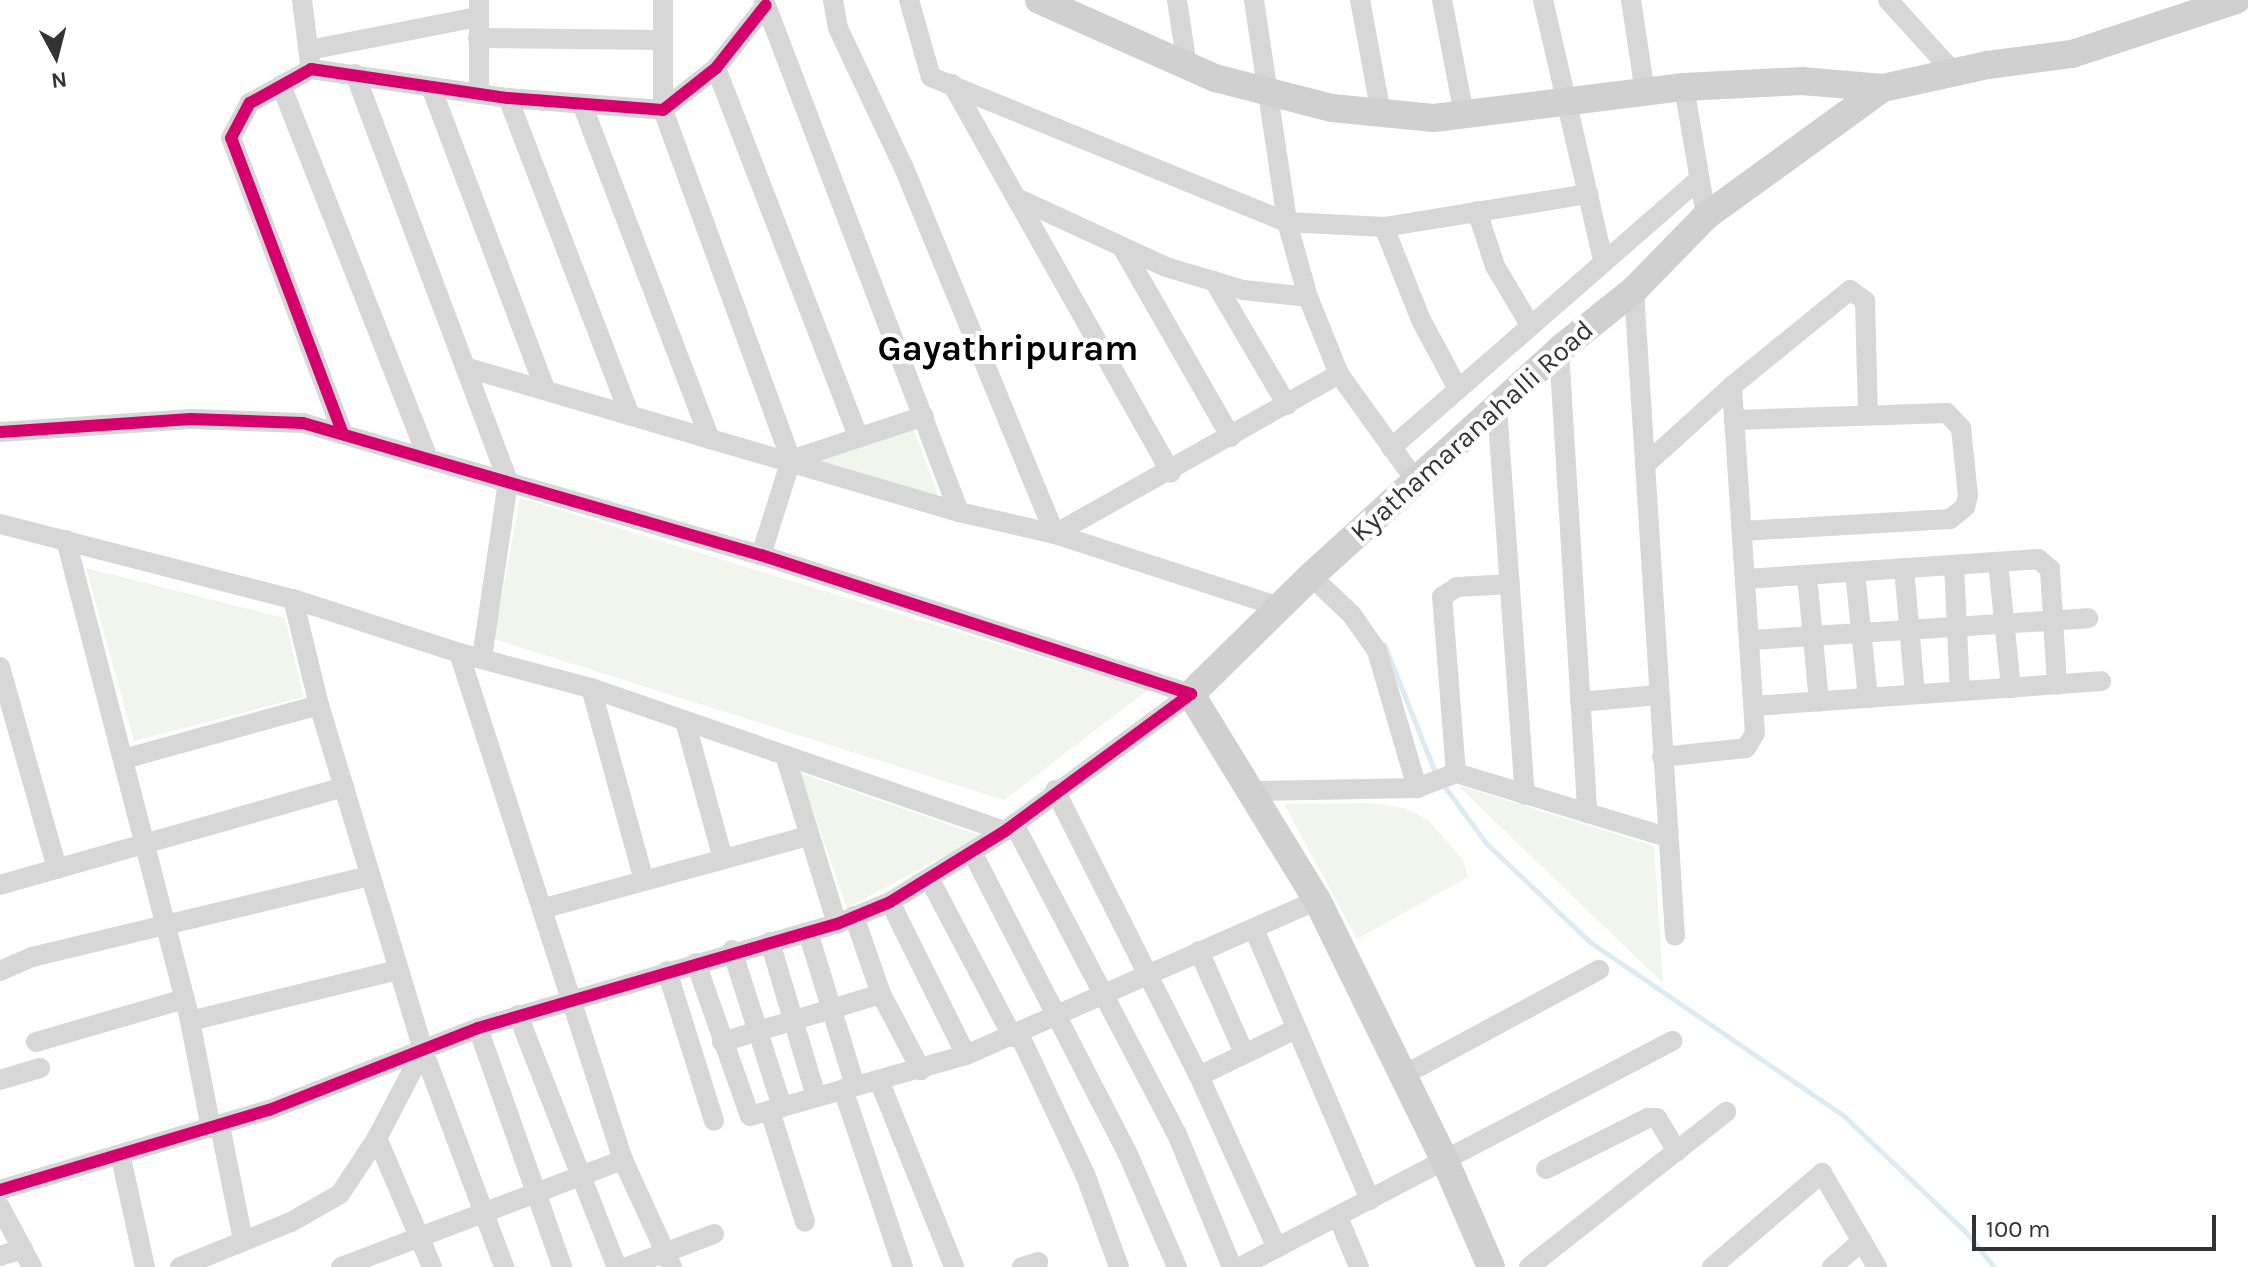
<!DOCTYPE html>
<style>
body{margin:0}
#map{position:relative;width:2248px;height:1267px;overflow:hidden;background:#fff;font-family:Karla,sans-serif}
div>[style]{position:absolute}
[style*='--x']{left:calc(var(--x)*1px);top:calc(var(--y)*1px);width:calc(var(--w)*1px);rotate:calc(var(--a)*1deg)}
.green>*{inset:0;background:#f1f5ed}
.stream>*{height:5px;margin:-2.5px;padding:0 2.5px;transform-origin:2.5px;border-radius:2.5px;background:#ddebf3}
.street>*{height:20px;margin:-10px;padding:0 10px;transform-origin:10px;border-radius:10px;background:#d7d7d7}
.secondary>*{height:28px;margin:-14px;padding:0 14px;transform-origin:14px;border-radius:14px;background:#d0d0d0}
.cycleway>*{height:12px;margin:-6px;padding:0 6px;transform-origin:6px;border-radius:6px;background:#d6006c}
span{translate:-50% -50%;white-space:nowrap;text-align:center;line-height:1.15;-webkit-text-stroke:8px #fff;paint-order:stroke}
.street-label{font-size:28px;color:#333}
.district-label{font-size:36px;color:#000;font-weight:700}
.north{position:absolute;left:16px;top:16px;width:80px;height:80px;-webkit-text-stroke:6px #fff;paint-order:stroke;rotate:173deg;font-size:22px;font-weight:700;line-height:32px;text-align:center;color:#333}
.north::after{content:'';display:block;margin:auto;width:28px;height:36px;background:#333;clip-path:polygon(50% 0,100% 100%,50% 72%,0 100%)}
.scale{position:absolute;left:1972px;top:1215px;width:244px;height:36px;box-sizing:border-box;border:4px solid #333;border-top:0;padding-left:10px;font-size:24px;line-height:28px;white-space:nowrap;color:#333;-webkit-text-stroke:6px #fff;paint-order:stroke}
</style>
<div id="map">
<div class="green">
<i style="clip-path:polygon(913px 427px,938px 496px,806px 458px)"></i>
<i style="clip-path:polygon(520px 498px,1148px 690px,1004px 800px,494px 639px)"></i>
<i style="clip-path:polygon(86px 568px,285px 618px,303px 697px,134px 741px)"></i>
<i style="clip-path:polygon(800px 773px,981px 836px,847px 908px)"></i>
<i style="clip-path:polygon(1457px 785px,1654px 846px,1663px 983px)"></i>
<i style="clip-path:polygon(1371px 803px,1404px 808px,1428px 820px,1463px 860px,1468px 877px,1357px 939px,1284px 804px)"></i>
</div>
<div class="stream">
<i style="--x:1384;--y:644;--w:141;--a:68.3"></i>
<i style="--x:1442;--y:783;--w:74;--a:53.7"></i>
<i style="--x:1486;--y:843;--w:144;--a:43.6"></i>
<i style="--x:1590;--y:942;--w:308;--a:34.4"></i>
<i style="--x:1844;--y:1116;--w:168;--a:43.6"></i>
<i style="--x:1966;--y:1232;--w:45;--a:51.3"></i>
</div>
<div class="street">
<i style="--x:302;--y:0;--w:64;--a:82.8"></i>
<i style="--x:663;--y:0;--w:110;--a:90"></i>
<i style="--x:663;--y:110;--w:373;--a:69.9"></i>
<i style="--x:791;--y:460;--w:100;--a:107.5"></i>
<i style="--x:764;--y:0;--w:548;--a:69.15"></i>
<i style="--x:833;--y:0;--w:28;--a:80"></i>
<i style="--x:838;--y:28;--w:155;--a:64.8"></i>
<i style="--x:904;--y:168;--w:396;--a:67.6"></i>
<i style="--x:1055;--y:534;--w:326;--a:-29.4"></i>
<i style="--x:909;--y:0;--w:80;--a:74.1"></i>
<i style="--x:931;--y:77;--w:384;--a:22.2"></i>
<i style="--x:1287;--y:222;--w:97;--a:3"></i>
<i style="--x:1384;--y:227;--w:207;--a:-9.2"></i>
<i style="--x:1177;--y:0;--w:67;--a:81.4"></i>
<i style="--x:1254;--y:0;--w:224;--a:81.5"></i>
<i style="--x:1287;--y:222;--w:78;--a:74.4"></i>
<i style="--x:1308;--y:297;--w:83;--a:68.1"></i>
<i style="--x:1339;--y:374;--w:132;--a:54.3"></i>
<i style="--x:1360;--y:0;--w:115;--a:79.5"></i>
<i style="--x:1442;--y:0;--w:116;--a:79.1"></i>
<i style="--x:1543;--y:0;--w:266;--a:77"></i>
<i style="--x:1631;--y:0;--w:94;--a:81.4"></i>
<i style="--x:1888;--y:0;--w:100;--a:47.8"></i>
<i style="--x:478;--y:38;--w:185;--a:0.6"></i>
<i style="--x:309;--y:50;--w:171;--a:-11.1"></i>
<i style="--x:716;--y:68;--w:394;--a:68.9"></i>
<i style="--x:355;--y:74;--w:436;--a:69.4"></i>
<i style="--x:508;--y:482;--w:179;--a:98.4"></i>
<i style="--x:952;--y:84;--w:446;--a:60.6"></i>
<i style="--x:281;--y:85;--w:402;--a:68.5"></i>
<i style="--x:431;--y:87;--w:323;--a:69.3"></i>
<i style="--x:1684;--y:87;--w:131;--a:80.3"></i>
<i style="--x:479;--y:94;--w:94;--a:-90"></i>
<i style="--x:508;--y:98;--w:340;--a:69"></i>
<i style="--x:582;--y:104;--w:359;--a:69.1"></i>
<i style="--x:1019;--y:199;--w:162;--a:24.8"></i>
<i style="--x:1166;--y:267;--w:80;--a:16.6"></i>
<i style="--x:1243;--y:290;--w:65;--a:6.1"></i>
<i style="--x:1477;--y:211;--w:58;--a:71.9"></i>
<i style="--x:1495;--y:266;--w:69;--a:59.3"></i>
<i style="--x:1384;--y:227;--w:100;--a:68.3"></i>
<i style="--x:1421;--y:320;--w:78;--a:61.8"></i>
<i style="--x:1122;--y:247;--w:219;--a:60.2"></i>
<i style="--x:1214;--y:281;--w:144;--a:59.5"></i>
<i style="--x:1634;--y:290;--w:647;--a:86.37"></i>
<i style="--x:1559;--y:350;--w:464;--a:86.5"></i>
<i style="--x:465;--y:367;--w:515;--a:16.36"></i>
<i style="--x:959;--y:512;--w:98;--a:12.9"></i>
<i style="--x:1055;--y:534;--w:240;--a:18"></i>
<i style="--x:1497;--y:407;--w:389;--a:85.9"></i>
<i style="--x:1734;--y:420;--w:213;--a:-1.9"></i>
<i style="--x:1947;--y:413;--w:21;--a:47"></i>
<i style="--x:1961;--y:428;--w:68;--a:84.1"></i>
<i style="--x:1968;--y:496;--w:11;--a:105"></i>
<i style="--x:1965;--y:507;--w:19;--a:141"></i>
<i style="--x:1950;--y:519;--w:208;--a:176.7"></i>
<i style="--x:0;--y:432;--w:191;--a:-3.9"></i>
<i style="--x:191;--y:419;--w:112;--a:2"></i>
<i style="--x:303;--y:423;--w:477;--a:16.1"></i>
<i style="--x:761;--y:555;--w:452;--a:17.9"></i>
<i style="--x:343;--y:434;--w:316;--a:-110.7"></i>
<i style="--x:231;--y:138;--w:40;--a:-62"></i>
<i style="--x:250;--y:103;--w:70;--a:-29.1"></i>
<i style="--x:311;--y:69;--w:199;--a:8.4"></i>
<i style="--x:508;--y:98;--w:155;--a:4.4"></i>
<i style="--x:663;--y:110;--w:68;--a:-38.4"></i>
<i style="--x:716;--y:68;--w:80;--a:-51.6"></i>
<i style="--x:1391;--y:448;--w:408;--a:-41.1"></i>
<i style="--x:791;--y:460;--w:140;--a:-18.3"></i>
<i style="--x:1645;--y:465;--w:118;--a:-42.2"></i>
<i style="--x:1732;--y:386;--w:152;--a:-39.1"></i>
<i style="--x:1850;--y:290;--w:19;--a:36"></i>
<i style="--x:1865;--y:301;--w:114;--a:88.5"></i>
<i style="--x:0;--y:524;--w:302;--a:14.4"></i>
<i style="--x:293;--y:599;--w:175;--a:18"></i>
<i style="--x:459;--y:653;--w:137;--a:14.9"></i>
<i style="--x:591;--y:688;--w:438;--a:19.1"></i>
<i style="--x:66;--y:540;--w:497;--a:75.5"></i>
<i style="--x:190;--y:1021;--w:109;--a:78.9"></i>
<i style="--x:1998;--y:562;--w:127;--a:84.1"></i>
<i style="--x:1954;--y:565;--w:126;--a:87.3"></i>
<i style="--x:1904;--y:568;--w:126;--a:85"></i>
<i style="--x:1855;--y:572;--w:127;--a:84.1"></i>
<i style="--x:1807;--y:575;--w:127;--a:84.6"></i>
<i style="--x:1311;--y:576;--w:57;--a:43.6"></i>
<i style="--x:1352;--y:615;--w:44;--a:55.2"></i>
<i style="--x:1377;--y:651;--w:143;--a:73.7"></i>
<i style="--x:1746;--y:579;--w:293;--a:-3.9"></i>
<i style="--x:2038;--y:559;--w:16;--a:40"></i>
<i style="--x:2050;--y:569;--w:116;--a:86.5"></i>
<i style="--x:293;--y:599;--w:109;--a:76.2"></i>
<i style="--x:319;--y:705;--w:360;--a:73.2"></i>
<i style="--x:423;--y:1050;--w:232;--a:69.5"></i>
<i style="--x:1752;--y:640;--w:337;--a:-3.7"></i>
<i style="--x:459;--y:653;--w:533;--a:72.08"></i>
<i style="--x:623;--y:1160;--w:118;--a:65.4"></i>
<i style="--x:0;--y:667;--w:210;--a:74.2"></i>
<i style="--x:591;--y:688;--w:200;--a:74.6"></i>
<i style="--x:1580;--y:702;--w:78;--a:-5.1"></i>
<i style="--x:1754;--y:706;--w:348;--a:-4.1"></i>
<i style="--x:685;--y:721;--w:143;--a:74.6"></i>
<i style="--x:785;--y:755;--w:177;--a:72.9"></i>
<i style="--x:1662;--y:757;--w:84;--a:-6.1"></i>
<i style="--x:1746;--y:748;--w:17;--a:-59"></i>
<i style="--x:1755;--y:733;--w:348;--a:-93.8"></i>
<i style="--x:124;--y:759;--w:202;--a:-15.5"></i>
<i style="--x:1456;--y:773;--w:177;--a:-94.5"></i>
<i style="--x:1442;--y:597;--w:18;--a:-34"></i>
<i style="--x:1457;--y:587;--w:53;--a:-3.2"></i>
<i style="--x:1055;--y:790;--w:320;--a:63.3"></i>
<i style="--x:1199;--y:1076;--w:189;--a:65.6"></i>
<i style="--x:1252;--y:791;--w:165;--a:-1"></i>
<i style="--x:1417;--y:788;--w:42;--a:-21"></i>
<i style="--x:1456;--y:773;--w:220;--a:16.9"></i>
<i style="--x:1014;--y:824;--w:348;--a:62.3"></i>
<i style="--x:1176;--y:1132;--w:146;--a:67.5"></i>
<i style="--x:972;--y:852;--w:338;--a:62.7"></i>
<i style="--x:1127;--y:1152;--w:125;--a:66.5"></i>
<i style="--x:929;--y:878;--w:180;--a:62.2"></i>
<i style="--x:0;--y:885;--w:358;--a:-15.9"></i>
<i style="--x:890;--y:902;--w:171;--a:63.6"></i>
<i style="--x:545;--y:908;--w:273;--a:-15.3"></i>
<i style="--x:854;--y:916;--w:83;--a:70.9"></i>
<i style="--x:881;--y:994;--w:86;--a:62.2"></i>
<i style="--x:1254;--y:929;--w:295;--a:66.8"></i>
<i style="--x:808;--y:932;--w:161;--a:73"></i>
<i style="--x:770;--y:942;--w:161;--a:73.4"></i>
<i style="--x:732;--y:950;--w:165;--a:72.3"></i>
<i style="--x:1199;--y:951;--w:111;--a:66.2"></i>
<i style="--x:696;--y:963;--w:162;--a:70.6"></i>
<i style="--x:750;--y:1116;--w:224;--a:-15.8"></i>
<i style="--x:966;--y:1055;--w:384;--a:-23.8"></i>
<i style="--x:0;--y:971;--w:35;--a:-24"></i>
<i style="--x:32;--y:957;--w:348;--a:-13.5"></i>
<i style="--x:667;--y:971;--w:157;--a:72.6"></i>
<i style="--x:518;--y:1015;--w:271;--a:68.6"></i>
<i style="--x:190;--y:1021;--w:214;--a:-13.8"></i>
<i style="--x:478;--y:1028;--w:253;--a:70.6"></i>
<i style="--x:1019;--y:1034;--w:155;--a:64.8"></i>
<i style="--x:1085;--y:1174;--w:99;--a:69.9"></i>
<i style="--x:36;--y:1042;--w:154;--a:-16.2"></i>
<i style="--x:722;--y:1042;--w:166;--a:-16.8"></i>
<i style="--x:1199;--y:1076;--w:108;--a:-25.9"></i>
<i style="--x:1402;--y:1076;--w:224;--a:-28.3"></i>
<i style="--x:0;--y:1080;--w:42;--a:-16.7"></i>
<i style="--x:879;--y:1080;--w:201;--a:68.1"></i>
<i style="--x:843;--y:1089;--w:188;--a:71.4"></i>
<i style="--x:770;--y:1111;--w:116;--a:72.5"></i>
<i style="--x:220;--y:1126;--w:116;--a:78.6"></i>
<i style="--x:377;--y:1138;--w:140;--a:66.9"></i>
<i style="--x:121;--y:1158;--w:112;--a:77.6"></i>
<i style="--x:1546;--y:1169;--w:114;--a:-26.6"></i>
<i style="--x:1648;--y:1118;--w:9;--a:0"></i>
<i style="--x:1657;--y:1118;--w:39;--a:59"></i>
<i style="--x:0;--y:1190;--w:281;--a:-16.6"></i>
<i style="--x:269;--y:1110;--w:225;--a:-21.4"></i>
<i style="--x:478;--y:1028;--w:374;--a:-16.2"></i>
<i style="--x:837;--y:924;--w:57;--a:-22.5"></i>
<i style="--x:890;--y:902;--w:135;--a:-31.7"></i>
<i style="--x:1005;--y:831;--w:231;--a:-36.4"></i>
<i style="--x:0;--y:1207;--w:68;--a:61.9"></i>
<i style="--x:1338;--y:1217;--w:54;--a:67.2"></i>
<i style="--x:0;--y:1256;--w:24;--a:-17"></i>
<i style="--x:180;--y:1267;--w:120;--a:-22.1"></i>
<i style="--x:291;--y:1222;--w:56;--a:-29.7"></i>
<i style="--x:340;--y:1194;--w:67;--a:-56.5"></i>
<i style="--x:377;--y:1138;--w:99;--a:-62.4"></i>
<i style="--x:341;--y:1267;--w:302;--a:-20.8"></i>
<i style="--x:627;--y:1267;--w:93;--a:-20.8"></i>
<i style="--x:1022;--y:1267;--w:17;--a:-17"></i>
<i style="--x:1240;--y:1267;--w:488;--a:-27.6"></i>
<i style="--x:1529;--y:1267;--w:251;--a:-38.2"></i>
<i style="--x:1712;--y:1267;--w:145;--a:-40.5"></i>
<i style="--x:1822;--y:1173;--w:109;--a:59.7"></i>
<i style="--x:1832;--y:1267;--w:40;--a:-41"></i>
</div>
<div class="secondary">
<i style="--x:1039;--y:0;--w:193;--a:23.9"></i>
<i style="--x:1215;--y:78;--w:121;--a:14.4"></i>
<i style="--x:1332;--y:108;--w:102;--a:5.6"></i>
<i style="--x:1434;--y:118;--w:252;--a:-7.1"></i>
<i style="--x:1684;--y:87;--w:118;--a:-2.9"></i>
<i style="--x:1802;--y:81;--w:81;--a:4.9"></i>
<i style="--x:1491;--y:1267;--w:113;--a:-113.4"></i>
<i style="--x:1446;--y:1163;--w:293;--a:-116.1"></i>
<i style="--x:1317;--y:900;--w:241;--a:-121.5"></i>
<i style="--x:1191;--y:694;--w:168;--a:-44.5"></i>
<i style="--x:1311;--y:576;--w:336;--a:-42.3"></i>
<i style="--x:1559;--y:350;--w:96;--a:-38.7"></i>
<i style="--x:1634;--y:290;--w:103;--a:-45.8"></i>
<i style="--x:1706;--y:216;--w:218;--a:-35.9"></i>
<i style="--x:1883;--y:88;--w:107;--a:-12.4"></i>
<i style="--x:1988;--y:65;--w:85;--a:-7.5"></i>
<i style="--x:2072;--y:54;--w:173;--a:-18.2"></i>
</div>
<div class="cycleway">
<i style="--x:0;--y:432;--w:191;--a:-3.9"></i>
<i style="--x:191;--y:419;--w:112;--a:2"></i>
<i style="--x:303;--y:423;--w:477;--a:16.1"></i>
<i style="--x:761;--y:555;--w:452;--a:17.9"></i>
<i style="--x:343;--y:434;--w:316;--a:-110.7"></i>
<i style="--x:231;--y:138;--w:40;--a:-62"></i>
<i style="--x:250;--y:103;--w:70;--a:-29.1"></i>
<i style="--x:311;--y:69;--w:199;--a:8.4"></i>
<i style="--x:508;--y:98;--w:155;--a:4.4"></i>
<i style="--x:663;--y:110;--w:68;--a:-38.4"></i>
<i style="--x:716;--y:68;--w:80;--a:-51.6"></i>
<i style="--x:0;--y:1190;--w:281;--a:-16.6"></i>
<i style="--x:269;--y:1110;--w:225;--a:-21.4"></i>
<i style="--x:478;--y:1028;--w:374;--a:-16.2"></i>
<i style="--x:837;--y:924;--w:57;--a:-22.5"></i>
<i style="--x:890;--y:902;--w:135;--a:-31.7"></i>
<i style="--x:1005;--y:831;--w:231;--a:-36.4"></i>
</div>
<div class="street-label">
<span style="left:1472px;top:431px;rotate:-42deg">Kyathamaranahalli Road</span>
</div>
<div class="district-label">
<span style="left:1008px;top:349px">Gayathripuram</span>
</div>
<div class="north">N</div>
<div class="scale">100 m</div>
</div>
